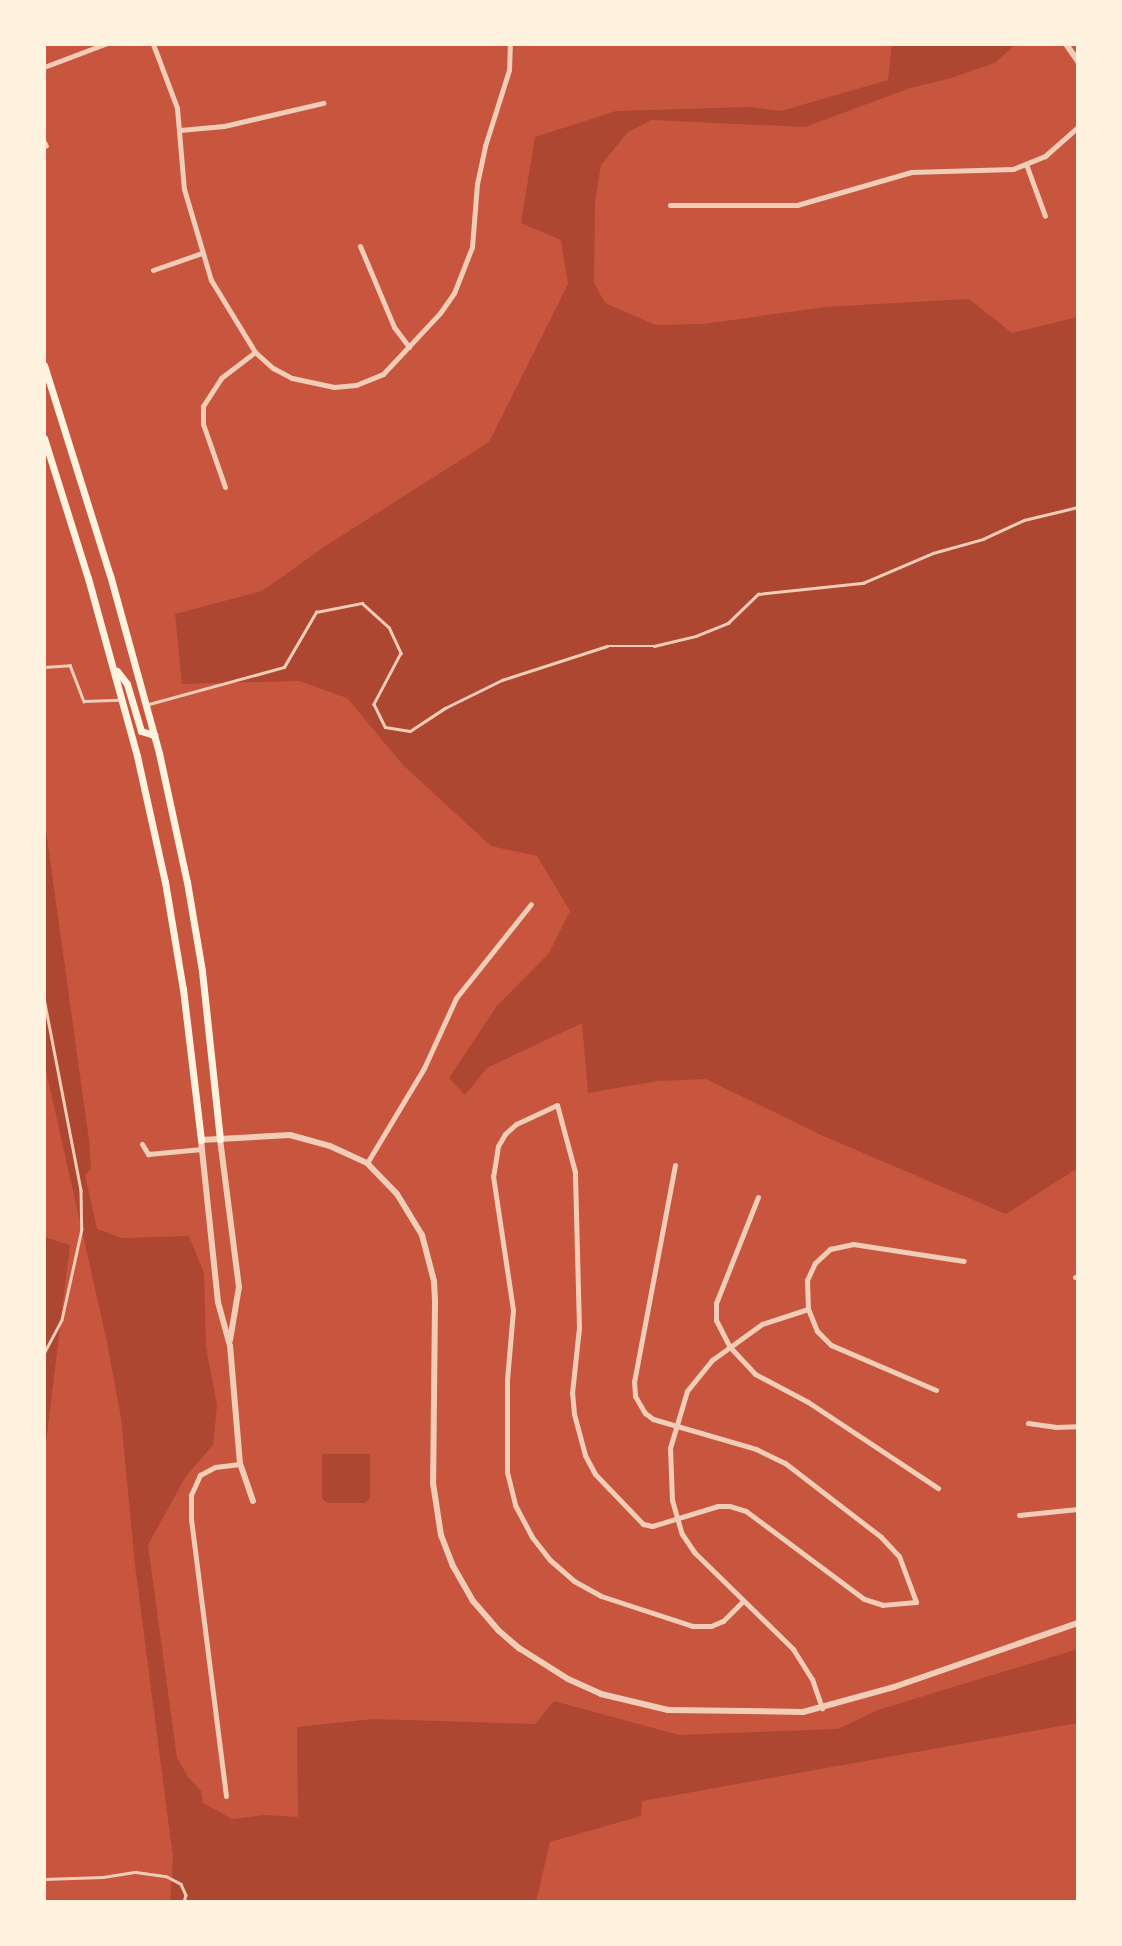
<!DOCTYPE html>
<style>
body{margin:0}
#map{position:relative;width:1122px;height:1946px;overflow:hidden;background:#c8553d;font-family:"Source Sans 3",sans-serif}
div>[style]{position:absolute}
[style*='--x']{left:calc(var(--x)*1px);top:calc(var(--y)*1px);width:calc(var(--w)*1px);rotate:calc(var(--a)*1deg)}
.green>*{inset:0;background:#ae4732}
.service>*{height:2.5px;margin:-1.25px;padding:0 1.25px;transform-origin:1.25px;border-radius:1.25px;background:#f1ccb7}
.minor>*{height:5px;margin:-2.5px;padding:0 2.5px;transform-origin:2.5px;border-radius:2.5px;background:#f1ccb7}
.tertiary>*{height:6px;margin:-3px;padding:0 3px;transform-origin:3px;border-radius:3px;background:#f1ccb7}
.secondary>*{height:7px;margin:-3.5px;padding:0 3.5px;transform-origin:3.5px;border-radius:3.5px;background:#fff3e0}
span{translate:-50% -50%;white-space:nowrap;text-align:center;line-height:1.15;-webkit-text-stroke:7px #fff3e0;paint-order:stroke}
.frame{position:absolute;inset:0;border:46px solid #fff3e0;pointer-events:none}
</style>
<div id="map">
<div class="green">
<i style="clip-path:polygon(892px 44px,1016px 44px,995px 63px,948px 79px,910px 88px,805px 127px,651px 120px,628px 132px,601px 165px,595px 201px,594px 283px,605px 303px,656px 325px,704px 324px,825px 307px,969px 299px,1012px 333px,1078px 317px,1078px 1168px,1006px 1214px,821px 1135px,706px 1079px,658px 1081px,588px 1093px,582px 1023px,487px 1068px,465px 1095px,449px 1078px,496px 1007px,549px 953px,570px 911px,537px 856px,491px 846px,403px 765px,347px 698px,299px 681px,182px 684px,175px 614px,262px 591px,327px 545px,489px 442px,568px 284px,561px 240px,521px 223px,535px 137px,616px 111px,751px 107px,781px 111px,888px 80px)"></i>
<i style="clip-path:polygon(44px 816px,89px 1140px,91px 1169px,85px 1175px,97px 1229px,122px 1238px,189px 1236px,204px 1273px,206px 1347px,217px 1405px,213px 1445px,186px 1476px,148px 1545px,177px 1758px,188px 1777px,201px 1791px,203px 1803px,232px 1819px,263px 1815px,298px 1817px,297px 1727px,373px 1719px,535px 1724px,554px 1701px,679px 1735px,838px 1729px,878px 1710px,1078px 1649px,1078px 1723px,642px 1801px,641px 1816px,550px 1842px,536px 1902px,170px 1902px,173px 1858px,135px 1565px,121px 1418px,107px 1342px,44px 1062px)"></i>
<i style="clip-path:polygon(44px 1237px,70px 1245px,44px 1459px)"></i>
<i style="clip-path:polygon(322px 1454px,370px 1454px,370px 1498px,365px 1503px,327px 1503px,322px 1498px)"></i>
</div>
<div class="service">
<i style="--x:44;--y:667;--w:26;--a:-4"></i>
<i style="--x:70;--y:665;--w:39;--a:69"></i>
<i style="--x:84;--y:701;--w:35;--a:-2"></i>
<i style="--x:149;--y:704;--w:140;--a:-15.3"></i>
<i style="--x:284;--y:667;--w:64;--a:-59.8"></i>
<i style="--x:316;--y:612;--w:47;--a:-11.1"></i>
<i style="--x:362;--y:603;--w:36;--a:42"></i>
<i style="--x:389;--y:627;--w:29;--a:65"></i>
<i style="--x:401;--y:653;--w:58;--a:117.9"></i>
<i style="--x:374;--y:704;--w:25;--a:64"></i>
<i style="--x:385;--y:727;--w:25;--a:9"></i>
<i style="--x:410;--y:731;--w:42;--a:-33.3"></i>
<i style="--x:445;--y:708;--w:64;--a:-26.2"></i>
<i style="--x:502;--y:680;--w:110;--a:-17.9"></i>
<i style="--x:607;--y:646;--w:47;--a:0"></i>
<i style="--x:654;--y:646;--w:43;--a:-13.4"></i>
<i style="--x:696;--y:636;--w:35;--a:-22"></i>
<i style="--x:728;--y:623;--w:42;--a:-44"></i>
<i style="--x:758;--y:594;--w:106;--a:-6"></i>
<i style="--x:863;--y:583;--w:76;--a:-23.2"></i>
<i style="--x:933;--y:553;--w:52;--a:-15.6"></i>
<i style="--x:983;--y:539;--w:45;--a:-24.9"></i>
<i style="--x:1024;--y:520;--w:56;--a:-13.5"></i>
<i style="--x:44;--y:998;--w:196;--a:79.1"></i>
<i style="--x:81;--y:1190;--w:39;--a:89"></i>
<i style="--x:82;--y:1229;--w:93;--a:102.4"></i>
<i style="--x:62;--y:1320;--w:38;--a:118"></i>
<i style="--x:44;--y:1879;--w:59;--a:-1.9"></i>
<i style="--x:103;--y:1877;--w:33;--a:-9"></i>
<i style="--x:136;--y:1872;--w:30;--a:8"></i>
<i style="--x:166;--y:1876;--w:17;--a:28"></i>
<i style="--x:181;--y:1884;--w:12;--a:66"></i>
<i style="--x:186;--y:1895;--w:7;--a:106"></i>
</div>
<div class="minor">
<i style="--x:153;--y:44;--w:68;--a:69.4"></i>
<i style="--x:177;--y:108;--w:81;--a:85.1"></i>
<i style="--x:184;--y:189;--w:95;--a:73.5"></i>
<i style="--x:211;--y:280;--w:84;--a:58.6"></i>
<i style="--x:255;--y:352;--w:24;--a:42"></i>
<i style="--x:273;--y:368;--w:21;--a:28"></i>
<i style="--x:292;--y:378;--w:43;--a:12.1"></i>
<i style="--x:334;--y:387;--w:22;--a:-5"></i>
<i style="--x:356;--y:385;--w:29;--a:-22"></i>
<i style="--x:383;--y:374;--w:83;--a:-46.9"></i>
<i style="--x:440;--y:313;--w:24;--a:-55"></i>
<i style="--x:454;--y:293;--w:49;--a:-68.6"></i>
<i style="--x:472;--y:247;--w:63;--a:-85.5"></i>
<i style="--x:477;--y:184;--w:39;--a:-78"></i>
<i style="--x:485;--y:146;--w:80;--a:-72.5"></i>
<i style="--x:509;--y:70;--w:26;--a:-88"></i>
<i style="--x:44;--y:67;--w:65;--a:-20.7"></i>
<i style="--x:180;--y:130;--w:44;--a:-5.2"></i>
<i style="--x:224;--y:126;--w:102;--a:-13.1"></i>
<i style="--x:44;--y:142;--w:4;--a:63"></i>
<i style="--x:1026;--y:164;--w:55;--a:69.9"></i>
<i style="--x:670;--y:205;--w:127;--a:0"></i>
<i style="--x:797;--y:205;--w:119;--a:-16.1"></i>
<i style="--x:911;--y:172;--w:102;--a:-1.7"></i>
<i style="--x:1013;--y:169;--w:35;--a:-22"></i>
<i style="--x:1045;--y:156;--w:44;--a:-41.3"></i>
<i style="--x:360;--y:246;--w:88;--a:67.2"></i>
<i style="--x:394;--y:327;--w:25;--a:53"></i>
<i style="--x:153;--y:270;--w:52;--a:-19.1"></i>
<i style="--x:225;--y:487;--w:67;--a:-109.2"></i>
<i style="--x:203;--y:424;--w:18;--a:-90"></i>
<i style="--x:203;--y:406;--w:33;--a:-57"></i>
<i style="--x:221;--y:378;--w:43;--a:-37.4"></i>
<i style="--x:142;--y:1144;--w:12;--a:59"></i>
<i style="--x:148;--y:1154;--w:54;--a:-5.3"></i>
<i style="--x:367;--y:1163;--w:111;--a:-59"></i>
<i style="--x:424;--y:1068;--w:77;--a:-65.4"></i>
<i style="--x:456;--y:998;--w:120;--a:-51.4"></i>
<i style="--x:675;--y:1165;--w:220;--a:100.7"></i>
<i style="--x:634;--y:1381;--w:15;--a:86"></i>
<i style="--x:635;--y:1396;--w:20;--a:60"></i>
<i style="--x:645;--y:1413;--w:10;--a:37"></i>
<i style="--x:653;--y:1419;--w:107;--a:16.2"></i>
<i style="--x:756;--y:1449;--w:32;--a:26"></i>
<i style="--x:785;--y:1463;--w:121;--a:37.6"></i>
<i style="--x:881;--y:1537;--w:26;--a:47"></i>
<i style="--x:899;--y:1556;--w:49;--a:69.7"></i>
<i style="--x:916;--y:1602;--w:33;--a:175"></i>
<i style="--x:883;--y:1605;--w:20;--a:-162"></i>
<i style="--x:864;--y:1599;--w:147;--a:-143.3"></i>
<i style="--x:746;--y:1511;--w:17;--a:-163"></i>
<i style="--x:730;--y:1506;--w:12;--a:180"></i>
<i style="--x:718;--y:1506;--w:69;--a:163.1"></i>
<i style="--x:652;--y:1526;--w:9;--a:-167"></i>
<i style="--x:643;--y:1524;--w:69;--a:-133.8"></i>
<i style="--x:595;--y:1474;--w:21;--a:-118"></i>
<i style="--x:585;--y:1455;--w:42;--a:-105"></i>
<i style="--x:574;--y:1414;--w:21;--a:-95"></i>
<i style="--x:572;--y:1393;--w:65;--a:-83.9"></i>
<i style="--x:579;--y:1328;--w:156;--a:-91.5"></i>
<i style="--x:575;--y:1172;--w:69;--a:-105"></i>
<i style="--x:557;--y:1105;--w:45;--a:155.1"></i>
<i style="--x:516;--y:1124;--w:15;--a:138"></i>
<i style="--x:505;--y:1134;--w:14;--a:120"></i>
<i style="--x:498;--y:1146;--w:30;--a:99"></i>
<i style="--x:493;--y:1176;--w:135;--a:81.5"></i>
<i style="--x:513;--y:1310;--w:70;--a:94.9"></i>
<i style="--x:507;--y:1380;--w:92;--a:90"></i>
<i style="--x:507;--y:1472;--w:34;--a:76"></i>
<i style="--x:515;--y:1505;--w:36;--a:62"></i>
<i style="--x:532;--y:1537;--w:29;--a:52"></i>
<i style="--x:550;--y:1560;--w:32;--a:41"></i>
<i style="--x:574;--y:1581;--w:31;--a:29"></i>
<i style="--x:601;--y:1596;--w:96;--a:18.2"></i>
<i style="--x:692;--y:1626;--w:19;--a:0"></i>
<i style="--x:711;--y:1626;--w:13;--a:-23"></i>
<i style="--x:723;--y:1621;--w:28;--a:-45"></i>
<i style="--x:758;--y:1197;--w:114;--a:111.6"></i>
<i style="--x:716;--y:1303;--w:17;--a:90"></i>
<i style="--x:716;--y:1320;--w:29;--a:63"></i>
<i style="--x:729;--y:1346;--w:38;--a:47"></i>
<i style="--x:755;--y:1374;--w:60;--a:27.8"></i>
<i style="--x:808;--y:1402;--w:156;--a:33.5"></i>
<i style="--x:1075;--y:1277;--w:3;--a:0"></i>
<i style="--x:808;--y:1309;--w:48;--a:161.9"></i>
<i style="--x:762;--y:1324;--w:62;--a:144.2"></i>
<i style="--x:712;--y:1360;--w:40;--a:129"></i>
<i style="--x:687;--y:1391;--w:59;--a:106.6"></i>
<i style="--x:670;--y:1448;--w:52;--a:87.8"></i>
<i style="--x:672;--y:1500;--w:35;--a:74"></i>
<i style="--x:682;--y:1534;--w:22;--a:56"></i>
<i style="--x:694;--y:1552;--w:139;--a:44.4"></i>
<i style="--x:793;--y:1649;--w:36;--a:58"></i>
<i style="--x:812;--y:1679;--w:31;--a:71"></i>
<i style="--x:936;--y:1390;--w:114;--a:-156.8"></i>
<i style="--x:831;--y:1345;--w:20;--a:-135"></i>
<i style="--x:817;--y:1331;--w:24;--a:-112"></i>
<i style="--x:808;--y:1309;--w:29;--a:-92"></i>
<i style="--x:807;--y:1280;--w:19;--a:-65"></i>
<i style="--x:815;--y:1263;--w:21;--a:-43"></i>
<i style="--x:830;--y:1249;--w:24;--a:-12"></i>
<i style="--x:853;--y:1244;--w:112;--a:8.7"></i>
<i style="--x:1028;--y:1423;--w:27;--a:8"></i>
<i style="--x:1055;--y:1427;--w:23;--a:-2"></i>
<i style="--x:1019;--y:1515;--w:59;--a:-5.8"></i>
<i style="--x:226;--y:1796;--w:279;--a:-97.2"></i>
<i style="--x:191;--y:1519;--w:24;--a:-90"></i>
<i style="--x:191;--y:1495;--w:22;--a:-66"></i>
<i style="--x:200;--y:1475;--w:17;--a:-28"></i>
<i style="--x:215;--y:1467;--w:25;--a:-7"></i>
</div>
<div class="tertiary">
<i style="--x:1066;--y:44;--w:21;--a:55"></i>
<i style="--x:220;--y:1139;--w:149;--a:82.7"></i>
<i style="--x:239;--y:1287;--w:54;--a:99.6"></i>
<i style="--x:253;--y:1501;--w:39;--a:-109"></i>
<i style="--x:240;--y:1464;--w:118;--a:-94.8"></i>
<i style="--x:230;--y:1346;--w:46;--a:-105.3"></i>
<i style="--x:218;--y:1302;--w:163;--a:-96"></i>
<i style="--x:201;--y:1140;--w:89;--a:-3.2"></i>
<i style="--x:290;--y:1135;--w:41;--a:15.4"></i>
<i style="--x:330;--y:1146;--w:41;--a:24.7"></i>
<i style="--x:367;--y:1163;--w:43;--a:45.9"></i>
<i style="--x:397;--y:1194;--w:48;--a:58.6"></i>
<i style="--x:422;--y:1235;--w:48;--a:75.4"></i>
<i style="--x:434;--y:1281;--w:22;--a:87"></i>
<i style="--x:435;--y:1303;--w:180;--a:90.6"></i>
<i style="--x:433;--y:1483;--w:53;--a:81.3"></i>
<i style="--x:441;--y:1535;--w:33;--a:69"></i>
<i style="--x:453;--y:1566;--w:40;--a:60.3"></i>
<i style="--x:473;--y:1601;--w:38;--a:49"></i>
<i style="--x:498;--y:1630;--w:28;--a:41"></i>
<i style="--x:519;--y:1648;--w:58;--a:32.3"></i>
<i style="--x:568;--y:1679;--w:36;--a:24"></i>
<i style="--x:601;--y:1694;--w:69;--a:13.4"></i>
<i style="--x:668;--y:1710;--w:135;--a:0.8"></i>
<i style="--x:803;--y:1712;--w:94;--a:-15.4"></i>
<i style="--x:894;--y:1687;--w:195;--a:-19.2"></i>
</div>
<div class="secondary">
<i style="--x:44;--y:365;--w:220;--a:72.6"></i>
<i style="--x:110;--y:575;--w:185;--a:74.6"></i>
<i style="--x:159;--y:753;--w:132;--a:77.8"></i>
<i style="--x:187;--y:882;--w:90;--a:80.4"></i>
<i style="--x:202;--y:971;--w:169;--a:83.9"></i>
<i style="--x:44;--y:438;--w:147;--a:72.6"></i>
<i style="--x:88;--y:578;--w:185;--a:74.6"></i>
<i style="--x:137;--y:756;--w:129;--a:77.5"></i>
<i style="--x:165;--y:882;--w:109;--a:80.5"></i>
<i style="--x:183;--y:989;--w:152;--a:83.2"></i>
<i style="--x:117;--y:671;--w:16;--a:52"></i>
<i style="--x:127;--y:684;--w:49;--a:73.4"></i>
<i style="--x:141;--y:731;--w:14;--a:17"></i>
</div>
<div class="frame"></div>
</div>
